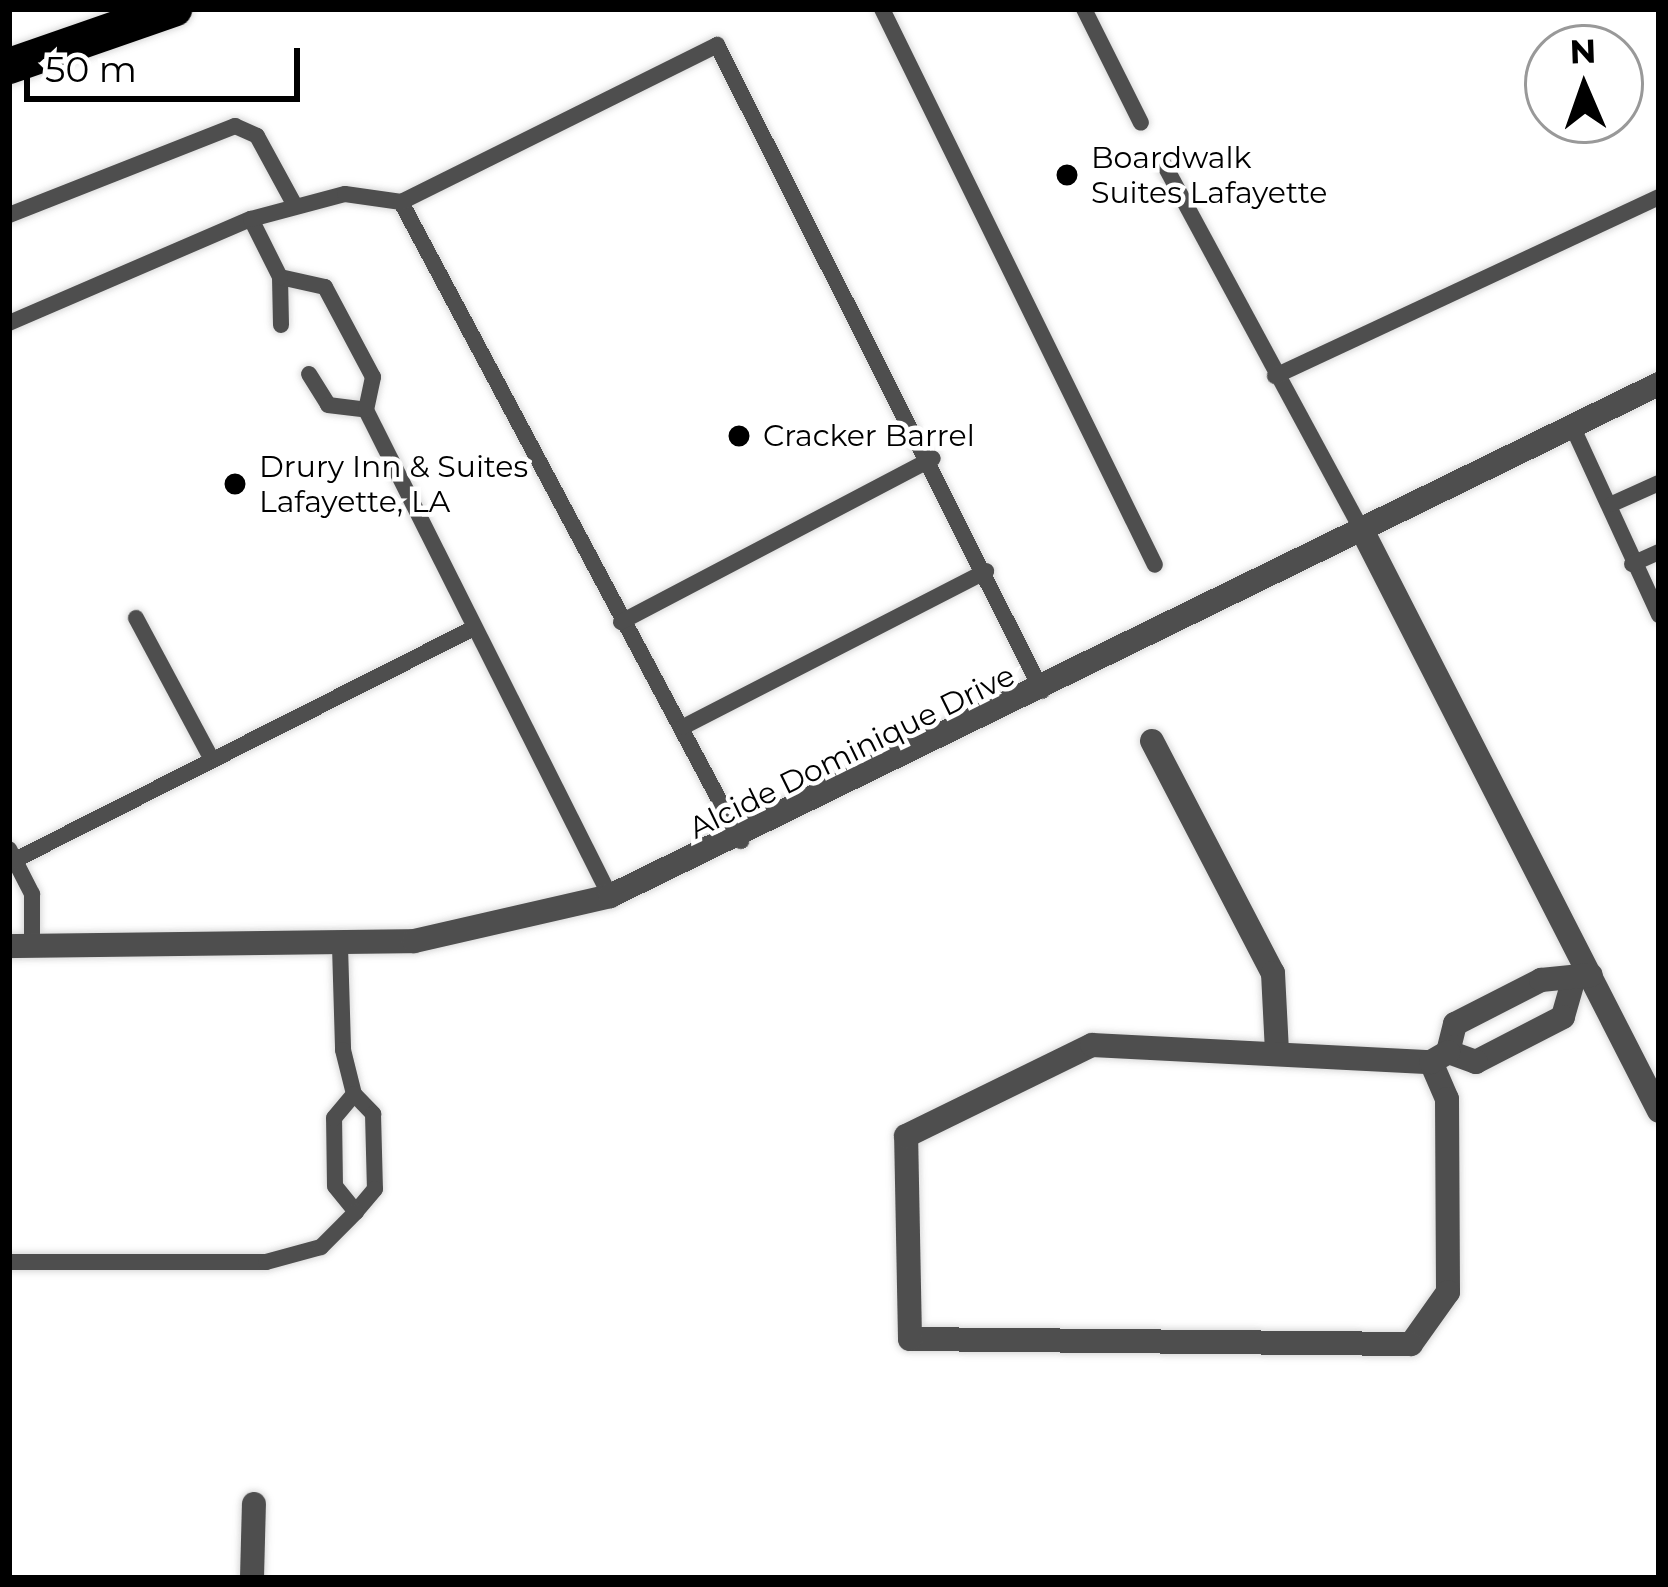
<!DOCTYPE html>
<style>
body{margin:0}
#map{position:relative;width:1668px;height:1587px;overflow:hidden;background:#fff;font-family:Montserrat,sans-serif}
div>[style]{position:absolute}
[style*='--x']{left:calc(var(--x)*1px);top:calc(var(--y)*1px);width:calc(var(--w)*1px);rotate:calc(var(--a)*1deg)}
.roads{filter:drop-shadow(0 0 3px #dbdbdb) drop-shadow(0 0 3px #dbdbdb)}
.service>*{height:16px;margin:-8px;padding:0 8px;transform-origin:8px;border-radius:8px;background:#4e4e4e}
.minor>*{height:24px;margin:-12px;padding:0 12px;transform-origin:12px;border-radius:12px;background:#4e4e4e}
.motorway>*{height:36px;margin:-18px;padding:0 18px;transform-origin:18px;border-radius:18px;background:#000}
.dots>*{width:33px;height:33px;translate:-50% -50%;box-sizing:border-box;border:6px solid #fff;border-radius:50%}
span{translate:-50% -50%;white-space:nowrap;text-align:center;line-height:1.15;-webkit-text-stroke:9px #fff;paint-order:stroke}
.poi-label{font-size:30px;color:#000}
.left{translate:0 -50%;text-align:left}
.street-label{font-size:30px;color:#000}
.frame{position:absolute;inset:0;border:12px solid #000;pointer-events:none}
.north{position:absolute;left:1524px;top:24px;width:120px;height:120px;box-sizing:border-box;background:#fff;border:3px solid #999;border-radius:50%;rotate:358deg;font-size:33px;font-weight:700;line-height:48px;text-align:center;color:#000}
.north::after{content:'';display:block;margin:auto;width:42px;height:54px;background:#000;clip-path:polygon(50% 0,100% 100%,50% 72%,0 100%)}
.scale{position:absolute;left:24px;top:48px;width:276px;height:54px;box-sizing:border-box;border:6px solid #000;border-top:0;padding-left:15px;font-size:36px;line-height:42px;white-space:nowrap;color:#000;-webkit-text-stroke:9px #fff;paint-order:stroke}
</style>
<div id="map">
<div class="roads">
<div class="service">
<i style="--x:882;--y:9;--w:619;--a:63.85"></i>
<i style="--x:1084;--y:9;--w:127;--a:63.4"></i>
<i style="--x:1165;--y:166;--w:416;--a:61.6"></i>
<i style="--x:401;--y:202;--w:724;--a:61.98"></i>
<i style="--x:9;--y:215;--w:243;--a:-21.5"></i>
<i style="--x:235;--y:126;--w:24;--a:24"></i>
<i style="--x:257;--y:136;--w:75;--a:61.4"></i>
<i style="--x:280;--y:277;--w:48;--a:88.8"></i>
<i style="--x:9;--y:323;--w:263;--a:-23.3"></i>
<i style="--x:309;--y:374;--w:36;--a:58"></i>
<i style="--x:328;--y:405;--w:38;--a:7"></i>
<i style="--x:1275;--y:376;--w:424;--a:-25"></i>
<i style="--x:1573;--y:428;--w:206;--a:65.3"></i>
<i style="--x:1612;--y:504;--w:51;--a:-24.1"></i>
<i style="--x:1632;--y:564;--w:30;--a:-24"></i>
<i style="--x:136;--y:618;--w:161;--a:61.8"></i>
<i style="--x:621;--y:622;--w:352;--a:-27.7"></i>
<i style="--x:683;--y:727;--w:341;--a:-27.2"></i>
<i style="--x:9;--y:849;--w:51;--a:62.9"></i>
<i style="--x:32;--y:894;--w:52;--a:90"></i>
<i style="--x:15;--y:860;--w:512;--a:-26.82"></i>
<i style="--x:610;--y:896;--w:544;--a:-116.66"></i>
<i style="--x:366;--y:410;--w:34;--a:-78"></i>
<i style="--x:373;--y:377;--w:102;--a:-118.1"></i>
<i style="--x:325;--y:287;--w:46;--a:-167.5"></i>
<i style="--x:280;--y:277;--w:65;--a:-116.6"></i>
<i style="--x:251;--y:219;--w:97;--a:-14.9"></i>
<i style="--x:345;--y:194;--w:57;--a:8.1"></i>
<i style="--x:401;--y:202;--w:353;--a:-26.4"></i>
<i style="--x:717;--y:45;--w:723;--a:63.29"></i>
<i style="--x:340;--y:946;--w:104;--a:88.3"></i>
<i style="--x:343;--y:1050;--w:45;--a:76"></i>
<i style="--x:354;--y:1094;--w:28;--a:46"></i>
<i style="--x:373;--y:1114;--w:75;--a:88.5"></i>
<i style="--x:375;--y:1189;--w:30;--a:130"></i>
<i style="--x:356;--y:1212;--w:33;--a:-129"></i>
<i style="--x:335;--y:1186;--w:68;--a:-90.8"></i>
<i style="--x:334;--y:1118;--w:31;--a:-50"></i>
<i style="--x:9;--y:1262;--w:257;--a:0"></i>
<i style="--x:266;--y:1262;--w:57;--a:-15.3"></i>
<i style="--x:321;--y:1247;--w:49;--a:-45"></i>
</div>
<div class="minor">
<i style="--x:1363;--y:532;--w:650;--a:62.92"></i>
<i style="--x:1152;--y:741;--w:262;--a:62.5"></i>
<i style="--x:1273;--y:973;--w:80;--a:87.1"></i>
<i style="--x:9;--y:946;--w:405;--a:-0.7"></i>
<i style="--x:414;--y:941;--w:201;--a:-12.9"></i>
<i style="--x:610;--y:896;--w:1167;--a:-26.02"></i>
<i style="--x:1572;--y:985;--w:33;--a:106"></i>
<i style="--x:1563;--y:1017;--w:98;--a:152.7"></i>
<i style="--x:1476;--y:1062;--w:30;--a:-160"></i>
<i style="--x:1448;--y:1052;--w:29;--a:-76"></i>
<i style="--x:1455;--y:1024;--w:97;--a:-27.1"></i>
<i style="--x:1541;--y:980;--w:50;--a:-5.7"></i>
<i style="--x:1431;--y:1062;--w:40;--a:66.6"></i>
<i style="--x:1447;--y:1099;--w:193;--a:89.7"></i>
<i style="--x:1448;--y:1292;--w:64;--a:125.4"></i>
<i style="--x:1411;--y:1344;--w:501;--a:-179.43"></i>
<i style="--x:910;--y:1339;--w:203;--a:-91.1"></i>
<i style="--x:906;--y:1136;--w:207;--a:-26.1"></i>
<i style="--x:1092;--y:1045;--w:339;--a:2.9"></i>
<i style="--x:1431;--y:1062;--w:20;--a:-30"></i>
<i style="--x:252;--y:1578;--w:74;--a:-88.5"></i>
</div>
<div class="motorway">
<i style="--x:9;--y:66;--w:175;--a:-19.1"></i>
</div>
</div>
<div class="dots">
<i style="left:1067px;top:175px;background:#000"></i>
<i style="left:739px;top:436px;background:#000"></i>
<i style="left:235px;top:484px;background:#000"></i>
</div>
<div class="poi-label">
<span class="left" style="left:1091px;top:175px">Boardwalk<br>Suites Lafayette</span>
<span class="left" style="left:763px;top:436px">Cracker Barrel</span>
<span class="left" style="left:259px;top:484px">Drury Inn &amp; Suites<br>Lafayette, LA</span>
</div>
<div class="street-label">
<span style="left:852px;top:752px;rotate:-26deg">Alcide Dominique Drive</span>
</div>
<div class="frame"></div>
<div class="north">N</div>
<div class="scale">50 m</div>
</div>
